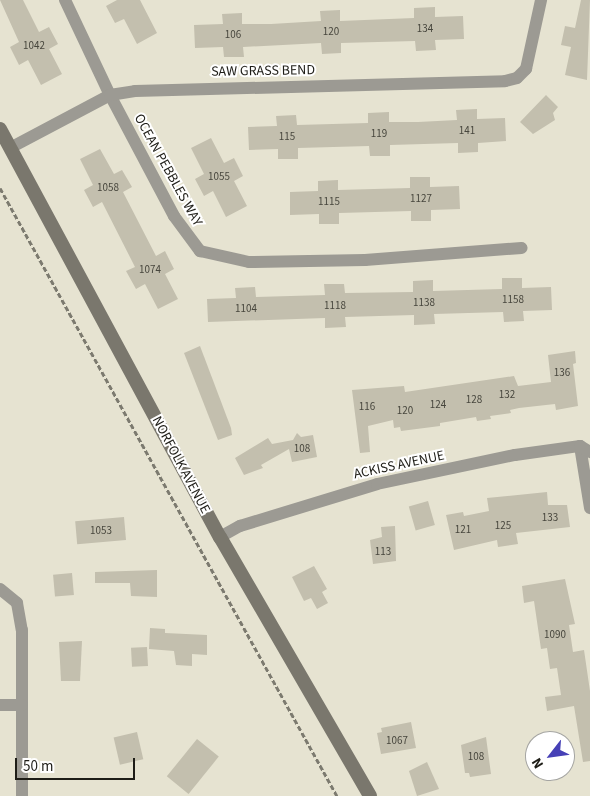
<!DOCTYPE html>
<style>
body{margin:0}
#map{position:relative;width:590px;height:796px;overflow:hidden;background:#e6e3d1;font-family:"Source Sans 3",sans-serif}
div>[style]{position:absolute}
[style*='--x']{left:calc(var(--x)*1px);top:calc(var(--y)*1px);width:calc(var(--w)*1px);rotate:calc(var(--a)*1deg)}
.building>*{inset:0;background:#c3bfae;transform-origin:0 0}
.path>*{height:3px;margin-top:-1.5px;transform-origin:0;background:repeating-linear-gradient(90deg,#7c7a6f 0 5px,transparent 0 7.5px)}
.minor>*{height:12px;margin:-6px;padding:0 6px;transform-origin:6px;border-radius:6px;background:#9c9a93}
.secondary>*{height:14px;margin:-7px;padding:0 7px;transform-origin:7px;border-radius:7px;background:#7a776d}
span{translate:-50% -50%;white-space:nowrap;text-align:center;line-height:1.15;-webkit-text-stroke:4px #fff;paint-order:stroke}
.number-label{font-size:11px;color:#47463d}
.number-label span{-webkit-text-stroke-width:0}
.street-label{font-size:14px;color:#1e1d17}
.north{position:absolute;left:525px;top:731px;width:50px;height:50px;box-sizing:border-box;background:#fff;border:1px solid #a5a5a2;border-radius:50%;rotate:240deg;font-size:14px;font-weight:700;line-height:20px;text-align:center;color:#1e1d17}
.north::after{content:'';display:block;margin:auto;width:18px;height:22px;background:#4640b6;clip-path:polygon(50% 0,100% 100%,50% 72%,0 100%)}
.scale{position:absolute;left:15px;top:758px;width:120px;height:22px;box-sizing:border-box;border:2px solid #1e1d17;border-top:0;padding-left:6px;font-size:15px;line-height:18px;white-space:nowrap;color:#1e1d17;-webkit-text-stroke:4px #fff;paint-order:stroke}
</style>
<div id="map">
<div class="building">
<i style="clip-path:polygon(0 0,23px 0,39px 32px,49px 27px,58px 44px,49px 49px,62px 74px,41px 85px,28px 60px,19px 65px,10px 47px,19px 42px)"></i>
<i style="clip-path:polygon(117px 0,140px 0,157px 33px,137px 44px,124px 19px,115px 23px,106px 6px)"></i>
<i style="clip-path:polygon(581px 0,590px 0,587px 80px,565px 75px,571px 47px,561px 45px,565px 26px,575px 28px)"></i>
<i style="clip-path:polygon(435px 7px,435px 17px,463px 16px,464px 39px,435px 40px,436px 50px,416px 51px,415px 41px,341px 43px,341px 53px,322px 54px,321px 43px,243px 47px,244px 57px,224px 57px,223px 47px,195px 48px,194px 25px,223px 24px,222px 14px,242px 13px,242px 24px,271px 24px,321px 21px,320px 11px,340px 10px,340px 21px,414px 18px,414px 8px)"></i>
<i style="clip-path:polygon(546px 95px,558px 107px,553px 113px,555px 120px,533px 134px,520px 122px)"></i>
<i style="clip-path:polygon(477px 109px,477px 119px,505px 118px,506px 141px,478px 143px,478px 152px,458px 153px,458px 143px,390px 145px,390px 156px,370px 156px,369px 146px,298px 148px,298px 159px,278px 159px,278px 149px,249px 150px,248px 127px,277px 126px,276px 116px,296px 115px,297px 125px,368px 123px,368px 113px,389px 112px,389px 122px,418px 122px,457px 120px,456px 110px)"></i>
<i style="clip-path:polygon(211px 138px,224px 163px,234px 158px,243px 176px,234px 181px,247px 206px,226px 217px,213px 191px,204px 196px,195px 179px,204px 174px,191px 148px)"></i>
<i style="clip-path:polygon(100px 149px,114px 174px,122px 170px,132px 187px,123px 192px,156px 256px,165px 251px,174px 269px,165px 274px,178px 299px,158px 309px,145px 284px,136px 289px,126px 271px,135px 267px,102px 202px,93px 207px,84px 190px,93px 185px,80px 159px)"></i>
<i style="clip-path:polygon(410px 177px,430px 177px,430px 187px,459px 186px,460px 209px,431px 210px,431px 221px,411px 221px,411px 211px,339px 213px,339px 224px,319px 224px,319px 214px,290px 215px,290px 192px,318px 191px,318px 181px,338px 180px,338px 190px,410px 188px)"></i>
<i style="clip-path:polygon(502px 278px,522px 278px,522px 288px,551px 287px,552px 310px,523px 311px,524px 321px,504px 322px,503px 312px,434px 314px,435px 324px,414px 325px,414px 315px,345px 317px,346px 327px,325px 328px,325px 318px,208px 322px,207px 299px,236px 298px,235px 288px,255px 287px,256px 297px,325px 295px,324px 284px,344px 284px,345px 293px,413px 292px,413px 281px,433px 280px,433px 291px,502px 289px)"></i>
<i style="clip-path:polygon(200px 346px,231px 428px,232px 435px,218px 440px,184px 353px)"></i>
<i style="clip-path:polygon(575px 351px,576px 363px,573px 364px,578px 406px,556px 410px,555px 404px,519px 408px,510px 410px,511px 413px,490px 416px,491px 419px,477px 421px,476px 417px,440px 423px,440px 426px,401px 431px,400px 427px,394px 428px,393px 420px,368px 426px,370px 452px,360px 453px,352px 390px,404px 386px,405px 392px,514px 376px,518px 386px,551px 382px,548px 355px)"></i>
<i style="clip-path:polygon(297px 433px,301px 437px,313px 435px,317px 457px,292px 462px,289px 449px,261px 465px,263px 468px,244px 475px,235px 458px,268px 438px,272px 444px,293px 440px)"></i>
<i style="clip-path:polygon(547px 492px,548px 505px,567px 505px,570px 527px,516px 533px,518px 544px,498px 547px,497px 540px,454px 550px,446px 515px,463px 512px,464px 516px,489px 511px,487px 498px)"></i>
<i style="left:428px;top:501px;width:25px;height:20px;rotate:74deg"></i>
<i style="left:124px;top:517px;width:23px;height:49px;rotate:85deg"></i>
<i style="clip-path:polygon(395px 526px,396px 561px,373px 564px,370px 540px,382px 537px,381px 527px)"></i>
<i style="clip-path:polygon(314px 566px,327px 589px,322px 592px,328px 603px,317px 609px,311px 598px,304px 601px,292px 577px)"></i>
<i style="clip-path:polygon(157px 570px,157px 597px,131px 596px,130px 583px,95px 583px,95px 572px)"></i>
<i style="left:72px;top:573px;width:22px;height:19px;rotate:85deg"></i>
<i style="clip-path:polygon(565px 579px,575px 624px,569px 625px,573px 652px,584px 650px,590px 691px,590px 761px,583px 762px,574px 706px,547px 711px,545px 697px,561px 695px,557px 668px,550px 669px,547px 648px,541px 649px,534px 601px,524px 603px,522px 586px)"></i>
<i style="clip-path:polygon(150px 628px,165px 629px,165px 633px,207px 635px,207px 655px,192px 654px,192px 666px,176px 665px,174px 651px,149px 649px)"></i>
<i style="clip-path:polygon(82px 641px,80px 681px,61px 681px,59px 642px)"></i>
<i style="left:147px;top:647px;width:19px;height:16px;rotate:87deg"></i>
<i style="clip-path:polygon(411px 722px,416px 748px,381px 754px,377px 733px,382px 732px,381px 728px)"></i>
<i style="left:137px;top:732px;width:28px;height:24px;rotate:77deg"></i>
<i style="clip-path:polygon(486px 737px,491px 774px,470px 777px,469px 773px,465px 773px,461px 745px)"></i>
<i style="left:197px;top:739px;width:28px;height:48px;rotate:39deg"></i>
<i style="clip-path:polygon(427px 762px,439px 789px,417px 796px,409px 771px)"></i>
</div>
<div class="path">
<i style="--x:0;--y:188;--w:695;--a:61"></i>
</div>
<div class="minor">
<i style="--x:65;--y:0;--w:105;--a:64.7"></i>
<i style="--x:110;--y:95;--w:137;--a:62.1"></i>
<i style="--x:174;--y:216;--w:44;--a:53.4"></i>
<i style="--x:200;--y:251;--w:50;--a:12.7"></i>
<i style="--x:249;--y:262;--w:116;--a:-1"></i>
<i style="--x:365;--y:260;--w:157;--a:-4.4"></i>
<i style="--x:10;--y:148;--w:113;--a:-27.9"></i>
<i style="--x:110;--y:95;--w:25;--a:-9"></i>
<i style="--x:135;--y:91;--w:370;--a:-1.5"></i>
<i style="--x:505;--y:81;--w:12;--a:-14"></i>
<i style="--x:517;--y:78;--w:13;--a:-45"></i>
<i style="--x:526;--y:69;--w:71;--a:-77.7"></i>
<i style="--x:580;--y:446;--w:63;--a:80.8"></i>
<i style="--x:220;--y:537;--w:23;--a:-29"></i>
<i style="--x:240;--y:526;--w:143;--a:-17"></i>
<i style="--x:377;--y:484;--w:141;--a:-11.9"></i>
<i style="--x:515;--y:455;--w:66;--a:-7.9"></i>
<i style="--x:580;--y:446;--w:12;--a:31"></i>
<i style="--x:0;--y:589;--w:22;--a:39"></i>
<i style="--x:17;--y:603;--w:27;--a:80"></i>
<i style="--x:22;--y:630;--w:166;--a:90"></i>
<i style="--x:0;--y:705;--w:22;--a:0"></i>
</div>
<div class="secondary">
<i style="--x:0;--y:129;--w:464;--a:61.7"></i>
<i style="--x:220;--y:537;--w:299;--a:59.9"></i>
</div>
<div class="number-label">
<span style="left:425px;top:29px">134</span>
<span style="left:331px;top:32px">120</span>
<span style="left:233px;top:35px">106</span>
<span style="left:34px;top:46px">1042</span>
<span style="left:467px;top:131px">141</span>
<span style="left:379px;top:134px">119</span>
<span style="left:287px;top:137px">115</span>
<span style="left:219px;top:177px">1055</span>
<span style="left:108px;top:188px">1058</span>
<span style="left:421px;top:199px">1127</span>
<span style="left:329px;top:202px">1115</span>
<span style="left:150px;top:270px">1074</span>
<span style="left:513px;top:300px">1158</span>
<span style="left:424px;top:303px">1138</span>
<span style="left:335px;top:306px">1118</span>
<span style="left:246px;top:309px">1104</span>
<span style="left:562px;top:373px">136</span>
<span style="left:507px;top:395px">132</span>
<span style="left:474px;top:400px">128</span>
<span style="left:438px;top:405px">124</span>
<span style="left:367px;top:407px">116</span>
<span style="left:405px;top:411px">120</span>
<span style="left:302px;top:449px">108</span>
<span style="left:550px;top:518px">133</span>
<span style="left:503px;top:526px">125</span>
<span style="left:463px;top:530px">121</span>
<span style="left:101px;top:531px">1053</span>
<span style="left:383px;top:552px">113</span>
<span style="left:555px;top:635px">1090</span>
<span style="left:397px;top:741px">1067</span>
<span style="left:476px;top:757px">108</span>
</div>
<div class="street-label">
<span style="left:263px;top:71px;rotate:-1deg">SAW GRASS BEND</span>
<span style="left:168px;top:170px;rotate:61deg">OCEAN PEBBLES WAY</span>
<span style="left:181px;top:465px;rotate:62deg">NORFOLK AVENUE</span>
<span style="left:399px;top:465px;rotate:-12deg">ACKISS AVENUE</span>
</div>
<div class="north">N</div>
<div class="scale">50 m</div>
</div>
